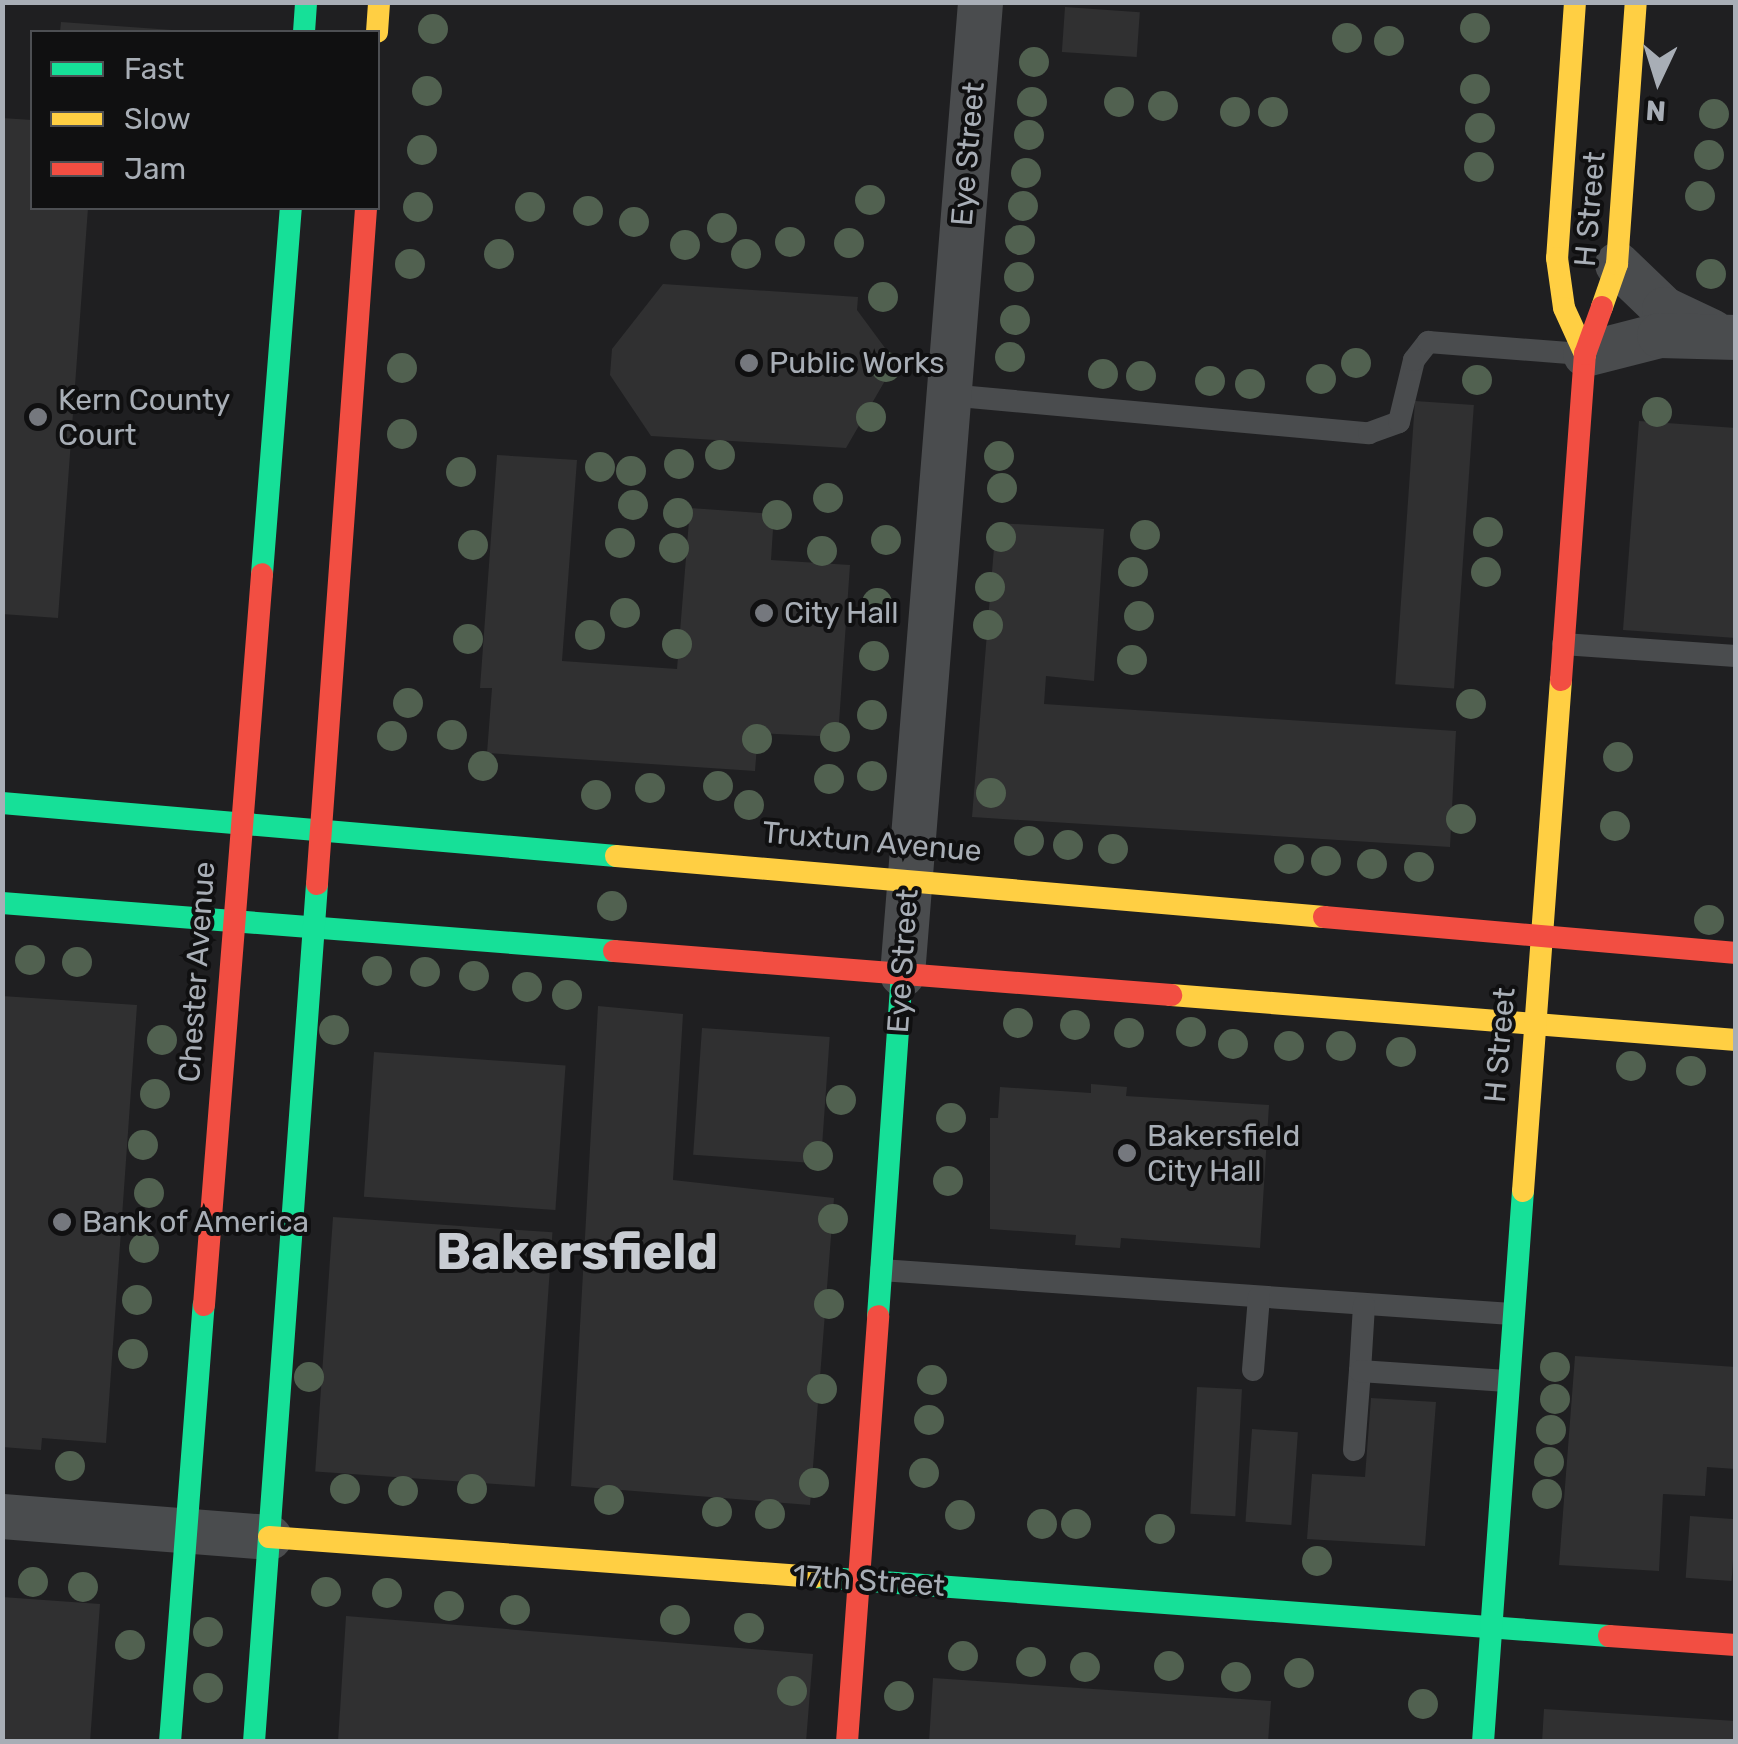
<!DOCTYPE html>
<style>
body{margin:0}
#map{position:relative;width:1738px;height:1744px;overflow:hidden;background:#151516;font-family:Rubik,sans-serif}
div>[style]{position:absolute}
[style*='--x']{left:calc(var(--x)*1px);top:calc(var(--y)*1px);width:calc(var(--w)*1px);rotate:calc(var(--a)*1deg)}
.built>*{inset:0;background:#1f1f21}
.building>*{inset:0;background:#303031;transform-origin:0 0}
.lane>*{height:22px;margin:-11px;padding:0 11px;transform-origin:11px;border-radius:11px;background:#4a4c4e}
.street>*{height:45px;margin:-22.5px;padding:0 22.5px;transform-origin:22.5px;border-radius:22.5px;background:#4a4c4e}
.fast>*{height:22px;margin:-11px;padding:0 11px;transform-origin:11px;border-radius:11px;background:#16e098}
.slow>*{height:22px;margin:-11px;padding:0 11px;transform-origin:11px;border-radius:11px;background:#ffcf43}
.jam>*{height:22px;margin:-11px;padding:0 11px;transform-origin:11px;border-radius:11px;background:#f24e42}
.trees>*{width:30px;height:30px;margin:-15px;border-radius:50%;background:#516150}
.dots>*{width:28px;height:28px;translate:-50% -50%;box-sizing:border-box;border:5px solid #101011;border-radius:50%}
span{translate:-50% -50%;white-space:nowrap;text-align:center;line-height:1.15;-webkit-text-stroke:8px #101011;paint-order:stroke}
.street-label{font-size:30px;color:#a8aeb6}
.poi-label{font-size:30px;color:#a8aeb6}
.left{translate:0 -50%;text-align:left}
.town-label{font-size:50px;color:#c8ccd2;font-weight:700}
.frame{position:absolute;inset:0;border:5px solid #a8aeb6;pointer-events:none}
.legend{position:absolute;left:30px;top:30px;width:350px;height:180px;box-sizing:border-box;background:#101011;border:2px solid #4d4f53;margin:0;padding:12px 18px;list-style:none;font-size:30px;color:#a8aeb6}
.legend li{display:flex;align-items:center;gap:20px;height:50px}
.legend b{width:50px;border:2px solid #4d4f53}
.north{position:absolute;left:1608px;top:30px;width:100px;height:100px;-webkit-text-stroke:8px #101011;paint-order:stroke;rotate:184deg;font-size:28px;font-weight:700;line-height:40px;text-align:center;color:#a8aeb6}
.north::after{content:'';display:block;margin:auto;width:35px;height:45px;background:#a8aeb6;clip-path:polygon(50% 0,100% 100%,50% 72%,0 100%)}
</style>
<div id="map">
<div class="built">
<i style="clip-path:polygon(evenodd,3px 3px,1735px 3px,1735px 1741px,3px 1741px,3px 3px,32px 32px,378px 32px,378px 208px,32px 208px,32px 32px)"></i>
</div>
<div class="building">
<i style="left:1065px;top:7px;width:75px;height:45px;rotate:4deg"></i>
<i style="clip-path:polygon(61px 22px,172px 30px,172px 32px,60px 32px)"></i>
<i style="clip-path:polygon(2px 118px,32px 120px,32px 208px,88px 208px,58px 618px,2px 614px)"></i>
<i style="clip-path:polygon(663px 284px,858px 297px,857px 310px,888px 352px,886px 379px,846px 448px,651px 436px,610px 375px,612px 349px)"></i>
<i style="left:1415px;top:401px;width:59px;height:284px;rotate:4deg"></i>
<i style="clip-path:polygon(1639px 421px,1736px 428px,1736px 638px,1623px 630px)"></i>
<i style="clip-path:polygon(497px 455px,577px 460px,562px 661px,677px 669px,690px 508px,774px 514px,771px 560px,850px 565px,838px 737px,758px 733px,755px 771px,487px 753px,492px 688px,480px 688px)"></i>
<i style="clip-path:polygon(996px 523px,1104px 529px,1094px 681px,1046px 676px,1044px 704px,1456px 731px,1450px 847px,972px 817px)"></i>
<i style="clip-path:polygon(2px 996px,137px 1005px,106px 1443px,42px 1438px,41px 1450px,2px 1447px)"></i>
<i style="clip-path:polygon(598px 1006px,683px 1014px,673px 1180px,834px 1198px,810px 1505px,571px 1486px)"></i>
<i style="left:702px;top:1028px;width:128px;height:127px;rotate:4deg"></i>
<i style="left:374px;top:1052px;width:192px;height:145px;rotate:4deg"></i>
<i style="clip-path:polygon(1091px 1084px,1127px 1087px,1126px 1096px,1269px 1105px,1260px 1248px,1121px 1238px,1120px 1248px,1075px 1245px,1076px 1235px,990px 1229px,990px 1118px,998px 1118px,1000px 1087px,1091px 1093px)"></i>
<i style="left:333px;top:1217px;width:220px;height:255px;rotate:4deg"></i>
<i style="clip-path:polygon(1575px 1356px,1736px 1367px,1736px 1469px,1707px 1467px,1705px 1496px,1663px 1494px,1659px 1571px,1559px 1565px)"></i>
<i style="left:1197px;top:1387px;width:45px;height:127px;rotate:3deg"></i>
<i style="clip-path:polygon(1371px 1398px,1436px 1402px,1425px 1546px,1307px 1539px,1312px 1474px,1365px 1477px)"></i>
<i style="left:1252px;top:1429px;width:46px;height:93px;rotate:4deg"></i>
<i style="left:1690px;top:1516px;width:46px;height:62px;rotate:4deg"></i>
<i style="clip-path:polygon(2px 1597px,100px 1604px,90px 1742px,2px 1742px)"></i>
<i style="clip-path:polygon(346px 1616px,813px 1654px,806px 1742px,338px 1742px)"></i>
<i style="clip-path:polygon(933px 1678px,1271px 1701px,1268px 1742px,929px 1742px)"></i>
<i style="clip-path:polygon(1544px 1709px,1736px 1721px,1736px 1742px,1542px 1742px)"></i>
</div>
<div class="lane">
<i style="--x:948;--y:395;--w:423;--a:5.2"></i>
<i style="--x:1369;--y:433;--w:32;--a:-20"></i>
<i style="--x:1399;--y:422;--w:64;--a:-76.4"></i>
<i style="--x:1414;--y:360;--w:23;--a:-52"></i>
<i style="--x:1428;--y:342;--w:154;--a:4.5"></i>
<i style="--x:1563;--y:644;--w:173;--a:4"></i>
<i style="--x:881;--y:1270;--w:632;--a:4"></i>
<i style="--x:1253;--y:1370;--w:73;--a:-85.3"></i>
<i style="--x:1360;--y:1371;--w:66;--a:-86.5"></i>
<i style="--x:1354;--y:1450;--w:79;--a:-85.7"></i>
<i style="--x:1360;--y:1371;--w:147;--a:3.9"></i>
</div>
<div class="street">
<i style="--x:1617;--y:264;--w:65;--a:43.8"></i>
<i style="--x:1664;--y:309;--w:52;--a:25.1"></i>
<i style="--x:1585;--y:354;--w:76;--a:-14.4"></i>
<i style="--x:1659;--y:335;--w:77;--a:1.5"></i>
<i style="--x:902;--y:974;--w:975;--a:-85.41"></i>
<i style="--x:2;--y:1516;--w:268;--a:4.5"></i>
</div>
<div class="fast">
<i style="--x:304;--y:32;--w:30;--a:-86"></i>
<i style="--x:262;--y:574;--w:367;--a:-85.5"></i>
<i style="--x:2;--y:803;--w:616;--a:4.93"></i>
<i style="--x:2;--y:903;--w:614;--a:4.48"></i>
<i style="--x:878;--y:1316;--w:343;--a:-86"></i>
<i style="--x:816;--y:1577;--w:795;--a:4.26"></i>
<i style="--x:170;--y:1742;--w:438;--a:-85.6"></i>
<i style="--x:254;--y:1742;--w:860;--a:-85.8"></i>
<i style="--x:1483;--y:1742;--w:552;--a:-85.85"></i>
</div>
<div class="slow">
<i style="--x:1575;--y:2;--w:257;--a:94"></i>
<i style="--x:1557;--y:258;--w:50;--a:82"></i>
<i style="--x:1564;--y:308;--w:51;--a:65.5"></i>
<i style="--x:377;--y:32;--w:30;--a:-86"></i>
<i style="--x:1602;--y:307;--w:46;--a:-70.8"></i>
<i style="--x:1617;--y:264;--w:263;--a:-85.9"></i>
<i style="--x:616;--y:856;--w:711;--a:4.92"></i>
<i style="--x:1171;--y:995;--w:567;--a:4.55"></i>
<i style="--x:1523;--y:1191;--w:512;--a:-85.75"></i>
<i style="--x:269;--y:1537;--w:548;--a:4.18"></i>
</div>
<div class="jam">
<i style="--x:1561;--y:680;--w:327;--a:-85.8"></i>
<i style="--x:1585;--y:354;--w:50;--a:-70.1"></i>
<i style="--x:317;--y:884;--w:678;--a:-85.85"></i>
<i style="--x:1324;--y:917;--w:414;--a:5"></i>
<i style="--x:614;--y:951;--w:559;--a:4.52"></i>
<i style="--x:204;--y:1305;--w:733;--a:-85.46"></i>
<i style="--x:1609;--y:1636;--w:127;--a:4.1"></i>
<i style="--x:847;--y:1742;--w:427;--a:-85.8"></i>
</div>
<div class="trees">
<i style="left:1475px;top:28px"></i>
<i style="left:433px;top:29px"></i>
<i style="left:1347px;top:38px"></i>
<i style="left:1389px;top:41px"></i>
<i style="left:1034px;top:62px"></i>
<i style="left:1475px;top:89px"></i>
<i style="left:427px;top:91px"></i>
<i style="left:1032px;top:102px"></i>
<i style="left:1119px;top:102px"></i>
<i style="left:1163px;top:106px"></i>
<i style="left:1235px;top:112px"></i>
<i style="left:1273px;top:112px"></i>
<i style="left:1714px;top:114px"></i>
<i style="left:1480px;top:128px"></i>
<i style="left:1029px;top:135px"></i>
<i style="left:422px;top:150px"></i>
<i style="left:1709px;top:155px"></i>
<i style="left:1479px;top:167px"></i>
<i style="left:1026px;top:173px"></i>
<i style="left:1700px;top:196px"></i>
<i style="left:870px;top:200px"></i>
<i style="left:1023px;top:206px"></i>
<i style="left:418px;top:207px"></i>
<i style="left:530px;top:207px"></i>
<i style="left:588px;top:211px"></i>
<i style="left:634px;top:222px"></i>
<i style="left:722px;top:228px"></i>
<i style="left:1020px;top:240px"></i>
<i style="left:790px;top:242px"></i>
<i style="left:849px;top:243px"></i>
<i style="left:685px;top:245px"></i>
<i style="left:499px;top:254px"></i>
<i style="left:746px;top:254px"></i>
<i style="left:410px;top:264px"></i>
<i style="left:1711px;top:274px"></i>
<i style="left:1019px;top:277px"></i>
<i style="left:883px;top:297px"></i>
<i style="left:1015px;top:320px"></i>
<i style="left:1010px;top:357px"></i>
<i style="left:1356px;top:363px"></i>
<i style="left:886px;top:367px"></i>
<i style="left:402px;top:368px"></i>
<i style="left:1103px;top:374px"></i>
<i style="left:1141px;top:376px"></i>
<i style="left:1321px;top:379px"></i>
<i style="left:1477px;top:380px"></i>
<i style="left:1210px;top:381px"></i>
<i style="left:1250px;top:384px"></i>
<i style="left:1657px;top:412px"></i>
<i style="left:871px;top:417px"></i>
<i style="left:402px;top:434px"></i>
<i style="left:720px;top:455px"></i>
<i style="left:999px;top:456px"></i>
<i style="left:679px;top:464px"></i>
<i style="left:600px;top:467px"></i>
<i style="left:631px;top:471px"></i>
<i style="left:461px;top:472px"></i>
<i style="left:1002px;top:488px"></i>
<i style="left:828px;top:498px"></i>
<i style="left:633px;top:505px"></i>
<i style="left:678px;top:513px"></i>
<i style="left:777px;top:515px"></i>
<i style="left:1488px;top:532px"></i>
<i style="left:1145px;top:535px"></i>
<i style="left:1001px;top:537px"></i>
<i style="left:886px;top:540px"></i>
<i style="left:620px;top:543px"></i>
<i style="left:473px;top:545px"></i>
<i style="left:674px;top:548px"></i>
<i style="left:822px;top:551px"></i>
<i style="left:1133px;top:572px"></i>
<i style="left:1486px;top:572px"></i>
<i style="left:990px;top:587px"></i>
<i style="left:877px;top:603px"></i>
<i style="left:625px;top:613px"></i>
<i style="left:1139px;top:616px"></i>
<i style="left:988px;top:625px"></i>
<i style="left:590px;top:635px"></i>
<i style="left:468px;top:639px"></i>
<i style="left:677px;top:644px"></i>
<i style="left:874px;top:656px"></i>
<i style="left:1132px;top:660px"></i>
<i style="left:408px;top:703px"></i>
<i style="left:1471px;top:704px"></i>
<i style="left:872px;top:715px"></i>
<i style="left:452px;top:735px"></i>
<i style="left:392px;top:736px"></i>
<i style="left:835px;top:737px"></i>
<i style="left:757px;top:739px"></i>
<i style="left:1618px;top:757px"></i>
<i style="left:483px;top:766px"></i>
<i style="left:872px;top:776px"></i>
<i style="left:829px;top:779px"></i>
<i style="left:718px;top:786px"></i>
<i style="left:650px;top:788px"></i>
<i style="left:991px;top:793px"></i>
<i style="left:596px;top:795px"></i>
<i style="left:749px;top:805px"></i>
<i style="left:1461px;top:819px"></i>
<i style="left:1615px;top:826px"></i>
<i style="left:1029px;top:841px"></i>
<i style="left:1068px;top:845px"></i>
<i style="left:1113px;top:849px"></i>
<i style="left:1289px;top:859px"></i>
<i style="left:1326px;top:861px"></i>
<i style="left:1372px;top:864px"></i>
<i style="left:1419px;top:867px"></i>
<i style="left:612px;top:906px"></i>
<i style="left:1709px;top:920px"></i>
<i style="left:30px;top:960px"></i>
<i style="left:77px;top:962px"></i>
<i style="left:377px;top:971px"></i>
<i style="left:425px;top:972px"></i>
<i style="left:474px;top:976px"></i>
<i style="left:527px;top:987px"></i>
<i style="left:567px;top:995px"></i>
<i style="left:1018px;top:1023px"></i>
<i style="left:1075px;top:1025px"></i>
<i style="left:334px;top:1030px"></i>
<i style="left:1191px;top:1032px"></i>
<i style="left:1129px;top:1033px"></i>
<i style="left:162px;top:1040px"></i>
<i style="left:1233px;top:1044px"></i>
<i style="left:1289px;top:1046px"></i>
<i style="left:1341px;top:1046px"></i>
<i style="left:1401px;top:1052px"></i>
<i style="left:1631px;top:1066px"></i>
<i style="left:1691px;top:1071px"></i>
<i style="left:155px;top:1094px"></i>
<i style="left:841px;top:1100px"></i>
<i style="left:951px;top:1118px"></i>
<i style="left:143px;top:1145px"></i>
<i style="left:818px;top:1156px"></i>
<i style="left:948px;top:1181px"></i>
<i style="left:149px;top:1193px"></i>
<i style="left:833px;top:1219px"></i>
<i style="left:144px;top:1248px"></i>
<i style="left:137px;top:1300px"></i>
<i style="left:829px;top:1304px"></i>
<i style="left:133px;top:1354px"></i>
<i style="left:1555px;top:1367px"></i>
<i style="left:309px;top:1377px"></i>
<i style="left:932px;top:1380px"></i>
<i style="left:822px;top:1389px"></i>
<i style="left:1555px;top:1399px"></i>
<i style="left:929px;top:1420px"></i>
<i style="left:1551px;top:1430px"></i>
<i style="left:1549px;top:1462px"></i>
<i style="left:70px;top:1466px"></i>
<i style="left:924px;top:1473px"></i>
<i style="left:814px;top:1483px"></i>
<i style="left:345px;top:1489px"></i>
<i style="left:472px;top:1489px"></i>
<i style="left:403px;top:1491px"></i>
<i style="left:1547px;top:1494px"></i>
<i style="left:609px;top:1500px"></i>
<i style="left:717px;top:1512px"></i>
<i style="left:770px;top:1514px"></i>
<i style="left:960px;top:1515px"></i>
<i style="left:1042px;top:1524px"></i>
<i style="left:1076px;top:1524px"></i>
<i style="left:1160px;top:1529px"></i>
<i style="left:1317px;top:1561px"></i>
<i style="left:33px;top:1582px"></i>
<i style="left:83px;top:1587px"></i>
<i style="left:326px;top:1592px"></i>
<i style="left:387px;top:1593px"></i>
<i style="left:449px;top:1606px"></i>
<i style="left:515px;top:1610px"></i>
<i style="left:675px;top:1620px"></i>
<i style="left:749px;top:1628px"></i>
<i style="left:208px;top:1632px"></i>
<i style="left:130px;top:1645px"></i>
<i style="left:963px;top:1656px"></i>
<i style="left:1031px;top:1662px"></i>
<i style="left:1169px;top:1666px"></i>
<i style="left:1085px;top:1667px"></i>
<i style="left:1299px;top:1673px"></i>
<i style="left:1236px;top:1677px"></i>
<i style="left:208px;top:1688px"></i>
<i style="left:792px;top:1691px"></i>
<i style="left:899px;top:1696px"></i>
<i style="left:1423px;top:1704px"></i>
</div>
<div class="dots">
<i style="left:749px;top:363px;background:#75787e"></i>
<i style="left:38px;top:417px;background:#75787e"></i>
<i style="left:764px;top:613px;background:#75787e"></i>
<i style="left:1127px;top:1153px;background:#75787e"></i>
<i style="left:62px;top:1222px;background:#75787e"></i>
</div>
<div class="street-label">
<span style="left:968px;top:154px;rotate:-85deg">Eye Street</span>
<span style="left:1590px;top:209px;rotate:-85deg">H Street</span>
<span style="left:872px;top:842px;rotate:5deg">Truxtun Avenue</span>
<span style="left:903px;top:961px;rotate:-86deg">Eye Street</span>
<span style="left:197px;top:972px;rotate:-86deg">Chester Avenue</span>
<span style="left:1500px;top:1045px;rotate:-85deg">H Street</span>
<span style="left:869px;top:1581px;rotate:4deg">17th Street</span>
</div>
<div class="poi-label">
<span class="left" style="left:769px;top:363px">Public Works</span>
<span class="left" style="left:58px;top:417px">Kern County<br>Court</span>
<span class="left" style="left:784px;top:613px">City Hall</span>
<span class="left" style="left:1147px;top:1153px">Bakersfield<br>City Hall</span>
<span class="left" style="left:82px;top:1222px">Bank of America</span>
</div>
<div class="town-label">
<span style="left:577px;top:1253px">Bakersfield</span>
</div>
<div class="frame"></div>
<ul class="legend">
<li><b style="height:12px;background:#16e098"></b>Fast</li>
<li><b style="height:12px;background:#ffcf43"></b>Slow</li>
<li><b style="height:12px;background:#f24e42"></b>Jam</li>
</ul>
<div class="north">N</div>
</div>
